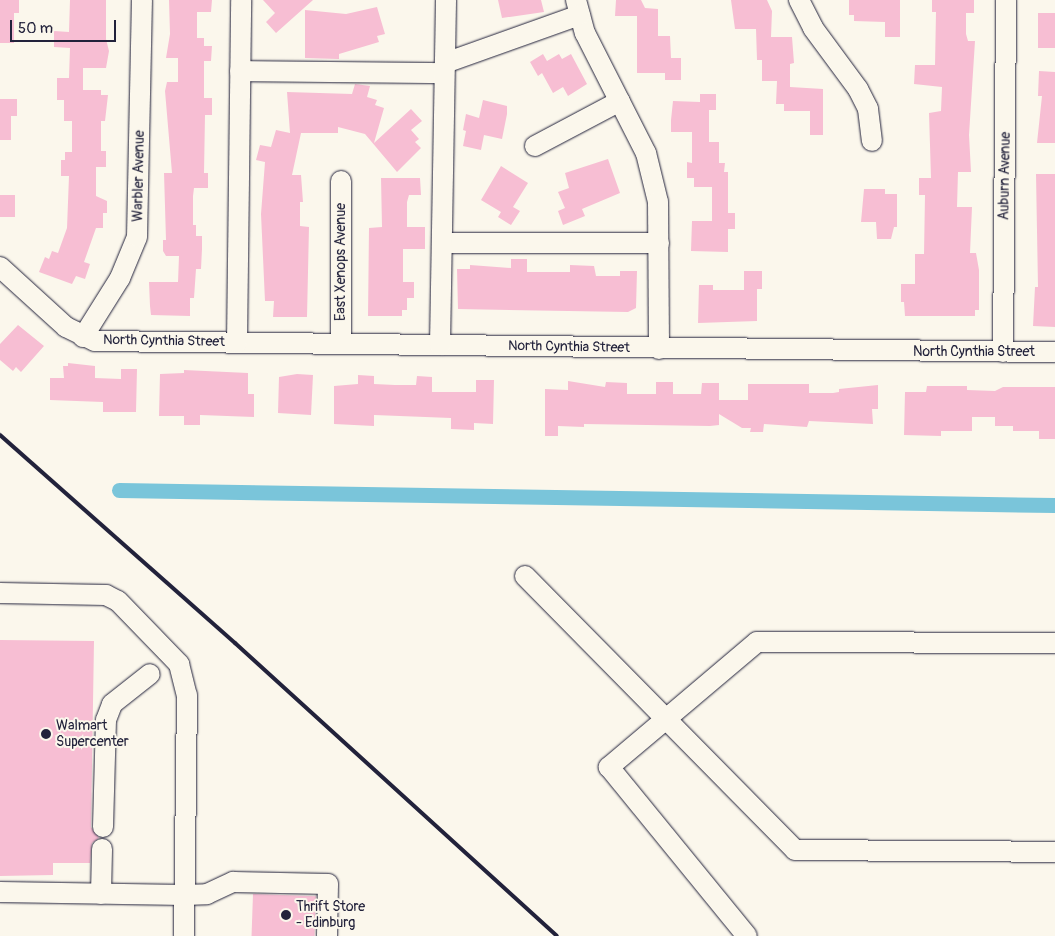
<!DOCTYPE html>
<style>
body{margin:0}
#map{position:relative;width:1055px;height:936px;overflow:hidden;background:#fbf7ec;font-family:Pangolin,sans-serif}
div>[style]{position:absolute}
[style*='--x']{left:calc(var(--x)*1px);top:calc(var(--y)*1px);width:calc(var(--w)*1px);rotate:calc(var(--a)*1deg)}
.canal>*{height:15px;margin:-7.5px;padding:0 7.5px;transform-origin:7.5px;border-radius:7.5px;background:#7ac5da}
.building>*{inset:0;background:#f7bed3;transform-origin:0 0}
.roads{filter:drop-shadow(0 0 1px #22223b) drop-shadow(0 0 1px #22223b)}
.minor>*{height:20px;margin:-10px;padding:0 10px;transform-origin:10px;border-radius:10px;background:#fbf7ec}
.rail>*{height:4px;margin:-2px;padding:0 2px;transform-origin:2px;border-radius:2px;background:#22223b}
.dots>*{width:14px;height:14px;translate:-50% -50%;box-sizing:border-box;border:2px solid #fbf7ec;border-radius:50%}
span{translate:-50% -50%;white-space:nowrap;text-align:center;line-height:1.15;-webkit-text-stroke:4px #fbf7ec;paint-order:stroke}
.street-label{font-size:14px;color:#22223b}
.poi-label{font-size:14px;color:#22223b}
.left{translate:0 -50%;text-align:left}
.scale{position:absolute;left:10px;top:20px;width:106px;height:22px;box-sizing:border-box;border:2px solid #22223b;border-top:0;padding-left:6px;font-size:15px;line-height:18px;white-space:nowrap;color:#22223b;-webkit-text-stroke:4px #fbf7ec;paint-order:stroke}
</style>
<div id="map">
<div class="canal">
<i style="--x:119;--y:490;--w:936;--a:0.92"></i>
</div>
<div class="building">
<i style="clip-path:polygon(0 0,19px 0,19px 13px,14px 13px,14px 43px,0 43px)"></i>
<i style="clip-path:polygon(70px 0,106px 0,106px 39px,109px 51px,106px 68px,83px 68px,83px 90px,101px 90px,101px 95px,108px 95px,105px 121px,101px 121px,101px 151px,106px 151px,106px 167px,96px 167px,96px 196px,107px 201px,107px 213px,103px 213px,103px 228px,96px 228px,84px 262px,90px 264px,85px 279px,76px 276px,72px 284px,39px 272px,45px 257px,49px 259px,52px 251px,58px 253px,67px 228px,69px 176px,61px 176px,61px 160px,65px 160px,65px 152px,72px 152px,72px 121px,64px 121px,64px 100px,57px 100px,57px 78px,69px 78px,70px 48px,54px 47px,54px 31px,69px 32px)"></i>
<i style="clip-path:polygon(169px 0,212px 0,211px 12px,197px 12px,197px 38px,204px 38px,204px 46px,212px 46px,211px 61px,204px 61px,204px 98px,212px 98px,212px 115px,205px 115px,204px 173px,208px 173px,208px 188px,194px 188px,193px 196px,193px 225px,196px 225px,196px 236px,202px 236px,202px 249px,201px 269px,196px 269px,194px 298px,190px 298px,190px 316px,151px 315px,150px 306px,149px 282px,178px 282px,179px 256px,166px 256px,163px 251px,163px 240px,166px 240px,164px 173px,172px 173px,165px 91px,167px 82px,178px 82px,178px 58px,166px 58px,170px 34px)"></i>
<i style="clip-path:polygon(263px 0,313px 0,276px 33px,266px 22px,275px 13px)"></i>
<i style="clip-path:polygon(498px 0,541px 0,544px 12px,502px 18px)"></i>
<i style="clip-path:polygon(616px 0,641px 0,645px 8px,658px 9px,658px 36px,670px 36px,671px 58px,681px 58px,681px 80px,665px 80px,665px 73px,637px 73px,637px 16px,615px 16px)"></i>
<i style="clip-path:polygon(731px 0,767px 0,772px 11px,771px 37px,792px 37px,794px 63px,790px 64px,790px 87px,823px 89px,823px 135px,810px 135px,810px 111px,784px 111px,784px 104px,776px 104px,777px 81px,762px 81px,762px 60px,757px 60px,756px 29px,735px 29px)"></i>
<i style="clip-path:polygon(849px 0,900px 0,900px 37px,885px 37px,885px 22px,854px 21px,854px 15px,849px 15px)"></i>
<i style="clip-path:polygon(932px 0,974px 0,974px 13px,966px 13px,966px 34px,968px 41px,975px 41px,969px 135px,971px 172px,958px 172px,957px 207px,972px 207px,970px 253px,976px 253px,979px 270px,979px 310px,975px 310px,975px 316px,905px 316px,904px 302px,901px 302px,901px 284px,915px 284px,915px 254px,924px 254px,925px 195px,919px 195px,919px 178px,931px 178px,929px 113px,941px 111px,942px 87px,914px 84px,915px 65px,935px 65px,936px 12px,932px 12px)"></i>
<i style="clip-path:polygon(377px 7px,385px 34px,377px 36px,379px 42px,339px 54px,339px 59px,305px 58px,305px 10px,346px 14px)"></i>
<i style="left:1038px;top:13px;width:17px;height:35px"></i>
<i style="clip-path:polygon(543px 54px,547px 61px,559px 54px,562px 59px,571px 54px,587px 84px,568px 96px,563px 87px,553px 93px,542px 73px,538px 76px,530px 62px)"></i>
<i style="clip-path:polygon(1039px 71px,1055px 72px,1055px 143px,1037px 143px,1042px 96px,1038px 96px)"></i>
<i style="clip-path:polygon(355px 84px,370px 86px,367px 97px,377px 100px,375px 105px,384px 108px,374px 143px,411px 109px,422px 121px,411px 130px,419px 139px,415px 142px,421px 148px,397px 172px,365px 134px,338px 127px,338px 133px,301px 133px,292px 175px,301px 175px,303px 202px,300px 202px,300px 226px,309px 227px,307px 317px,273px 317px,274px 301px,265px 301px,261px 214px,265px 162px,256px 160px,260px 145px,271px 147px,276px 130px,290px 133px,287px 92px,352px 94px)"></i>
<i style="clip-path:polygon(700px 94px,716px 94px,716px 110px,709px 110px,709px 142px,719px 142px,719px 163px,725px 163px,724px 172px,728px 172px,728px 213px,735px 213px,735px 229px,728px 229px,728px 252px,691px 251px,692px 221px,712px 221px,712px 187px,694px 187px,694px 178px,687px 178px,687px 162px,692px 163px,692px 132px,671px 132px,671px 120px,673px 101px,700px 102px)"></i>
<i style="clip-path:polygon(0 99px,17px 99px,17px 116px,11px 116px,11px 140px,0 140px)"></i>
<i style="clip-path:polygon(483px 100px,507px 106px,507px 114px,502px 139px,484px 135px,481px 150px,463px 146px,466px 131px,463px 130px,466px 114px,479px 118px)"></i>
<i style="clip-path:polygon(608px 159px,620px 193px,582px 209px,585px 216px,563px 225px,558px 211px,565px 208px,558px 192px,569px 188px,565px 173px)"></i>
<i style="clip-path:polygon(501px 166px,528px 183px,513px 207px,520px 211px,511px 225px,498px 217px,501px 212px,481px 200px)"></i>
<i style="clip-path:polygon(1036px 174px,1055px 174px,1055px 327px,1033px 326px,1035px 287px,1038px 287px)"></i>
<i style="clip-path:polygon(381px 178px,420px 178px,421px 195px,409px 195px,407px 202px,407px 227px,425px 227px,425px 249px,403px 249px,403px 282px,414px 282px,414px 298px,407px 298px,407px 310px,402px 310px,402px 316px,368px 316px,369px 228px,382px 227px)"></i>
<i style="clip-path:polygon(864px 189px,885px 189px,885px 194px,897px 194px,897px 227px,894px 227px,891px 239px,877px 239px,876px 222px,861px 222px)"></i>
<i style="left:0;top:195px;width:15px;height:22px"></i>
<i style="clip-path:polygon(511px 259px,527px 259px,527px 272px,570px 272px,570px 265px,594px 266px,596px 276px,620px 276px,620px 271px,637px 271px,636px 308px,628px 312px,458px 309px,457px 269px,470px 269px,470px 265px,511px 268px)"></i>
<i style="clip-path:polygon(744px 271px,762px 271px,762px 289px,757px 289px,757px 321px,698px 323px,699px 285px,713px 285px,713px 290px,744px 290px)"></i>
<i style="clip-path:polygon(18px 325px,44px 346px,21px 372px,16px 367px,13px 371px,0 360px,0 344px)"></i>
<i style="clip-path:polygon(68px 363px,95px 366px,95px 378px,121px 379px,121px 369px,137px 369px,136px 412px,103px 412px,103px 402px,50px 400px,50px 378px,64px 378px,63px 366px,68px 366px)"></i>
<i style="clip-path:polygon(184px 370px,248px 373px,248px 394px,254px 394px,254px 417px,200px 415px,200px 425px,184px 425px,184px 416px,159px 416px,160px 374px,184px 373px)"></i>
<i style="clip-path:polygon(297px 374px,313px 375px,311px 415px,278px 413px,279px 377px)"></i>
<i style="clip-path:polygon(358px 375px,374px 376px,374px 384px,395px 385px,416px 385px,417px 376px,432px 377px,432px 392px,476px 392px,476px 380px,494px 380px,493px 424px,474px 423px,474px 430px,451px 429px,451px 418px,374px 415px,374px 426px,334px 424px,334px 386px,358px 384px)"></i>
<i style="clip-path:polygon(568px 381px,605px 387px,606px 382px,627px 383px,627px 394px,656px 394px,656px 382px,673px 382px,673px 394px,701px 394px,702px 383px,719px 383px,719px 400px,748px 400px,748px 384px,809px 384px,809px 393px,833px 393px,839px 392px,839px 389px,878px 385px,878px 409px,872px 409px,873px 424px,809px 421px,807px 427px,764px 424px,763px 432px,750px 432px,751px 428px,742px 428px,719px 414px,719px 425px,710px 426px,584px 424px,584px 427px,558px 426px,558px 436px,545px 436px,545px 389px,568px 390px)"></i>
<i style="clip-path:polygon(927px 386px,967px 386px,967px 390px,995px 391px,1003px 387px,1055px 387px,1055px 439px,1039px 439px,1039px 431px,1013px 431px,1013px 426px,995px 426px,995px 417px,972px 417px,972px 431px,941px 431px,941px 436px,904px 435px,905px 392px,926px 392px)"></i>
<i style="clip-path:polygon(0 640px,94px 641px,91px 827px,99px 838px,92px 843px,90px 863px,53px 863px,53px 875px,0 876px)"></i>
<i style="left:253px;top:894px;width:63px;height:42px;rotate:2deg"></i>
</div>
<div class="roads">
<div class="minor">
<i style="--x:576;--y:0;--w:34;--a:75"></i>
<i style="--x:585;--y:33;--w:135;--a:63.1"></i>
<i style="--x:646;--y:153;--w:50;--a:76.2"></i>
<i style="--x:658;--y:202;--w:147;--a:89.6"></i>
<i style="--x:799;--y:0;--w:31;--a:63"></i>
<i style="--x:813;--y:28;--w:76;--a:53.6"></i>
<i style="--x:858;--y:89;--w:22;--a:63"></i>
<i style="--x:868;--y:109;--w:32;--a:83"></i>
<i style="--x:445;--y:63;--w:143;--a:-19.6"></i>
<i style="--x:240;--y:71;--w:204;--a:0.6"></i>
<i style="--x:535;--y:146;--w:96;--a:-27.9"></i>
<i style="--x:442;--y:243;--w:217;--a:0"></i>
<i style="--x:0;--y:267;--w:89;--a:42.3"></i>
<i style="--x:66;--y:327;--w:32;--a:26"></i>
<i style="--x:95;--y:341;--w:960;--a:0.66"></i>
<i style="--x:83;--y:337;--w:70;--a:-57.9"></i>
<i style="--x:120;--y:278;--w:44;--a:-67.5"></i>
<i style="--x:137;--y:237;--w:237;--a:-88.8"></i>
<i style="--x:237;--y:342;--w:342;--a:-89.3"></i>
<i style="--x:341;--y:343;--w:162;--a:-90"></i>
<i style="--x:440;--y:345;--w:345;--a:-89"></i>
<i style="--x:1003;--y:352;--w:352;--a:-89.5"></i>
<i style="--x:525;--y:576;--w:201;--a:45.4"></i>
<i style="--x:666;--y:719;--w:75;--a:139.9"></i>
<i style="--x:609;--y:767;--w:218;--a:50.8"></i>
<i style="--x:0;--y:593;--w:106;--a:1.1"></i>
<i style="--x:106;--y:595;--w:13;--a:27"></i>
<i style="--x:118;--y:601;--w:88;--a:45.9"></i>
<i style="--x:179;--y:664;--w:32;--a:76"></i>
<i style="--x:187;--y:695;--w:241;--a:90.7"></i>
<i style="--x:1055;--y:643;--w:298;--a:-179.8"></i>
<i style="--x:757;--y:642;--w:119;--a:139.8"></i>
<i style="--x:666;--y:719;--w:184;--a:45.4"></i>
<i style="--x:795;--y:850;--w:260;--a:0.4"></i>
<i style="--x:103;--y:827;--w:107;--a:-88.4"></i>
<i style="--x:106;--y:720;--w:17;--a:-69"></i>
<i style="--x:112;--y:704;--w:48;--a:-38.3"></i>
<i style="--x:0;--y:892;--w:184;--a:0.9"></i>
<i style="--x:184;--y:895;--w:23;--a:-2"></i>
<i style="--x:207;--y:894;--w:29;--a:-25"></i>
<i style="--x:233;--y:882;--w:95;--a:1.2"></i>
<i style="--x:328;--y:884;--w:52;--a:91.1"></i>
<i style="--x:101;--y:894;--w:45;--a:-88.7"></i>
</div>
</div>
<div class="rail">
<i style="--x:0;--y:435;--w:314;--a:41.5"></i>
<i style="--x:235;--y:643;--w:435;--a:42.3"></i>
</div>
<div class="dots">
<i style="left:46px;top:734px;background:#22223b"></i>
<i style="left:286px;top:915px;background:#22223b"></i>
</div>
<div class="street-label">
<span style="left:139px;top:176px;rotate:-89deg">Warbler Avenue</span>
<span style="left:1005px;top:176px;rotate:-89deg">Auburn Avenue</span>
<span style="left:341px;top:262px;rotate:-90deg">East Xenops Avenue</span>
<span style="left:164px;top:341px;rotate:1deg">North Cynthia Street</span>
<span style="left:569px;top:347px;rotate:1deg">North Cynthia Street</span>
<span style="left:974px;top:352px">North Cynthia Street</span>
</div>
<div class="poi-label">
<span class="left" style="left:56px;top:734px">Walmart<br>Supercenter</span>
<span class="left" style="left:296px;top:915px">Thrift Store<br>- Edinburg</span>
</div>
<div class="scale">50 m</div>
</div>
